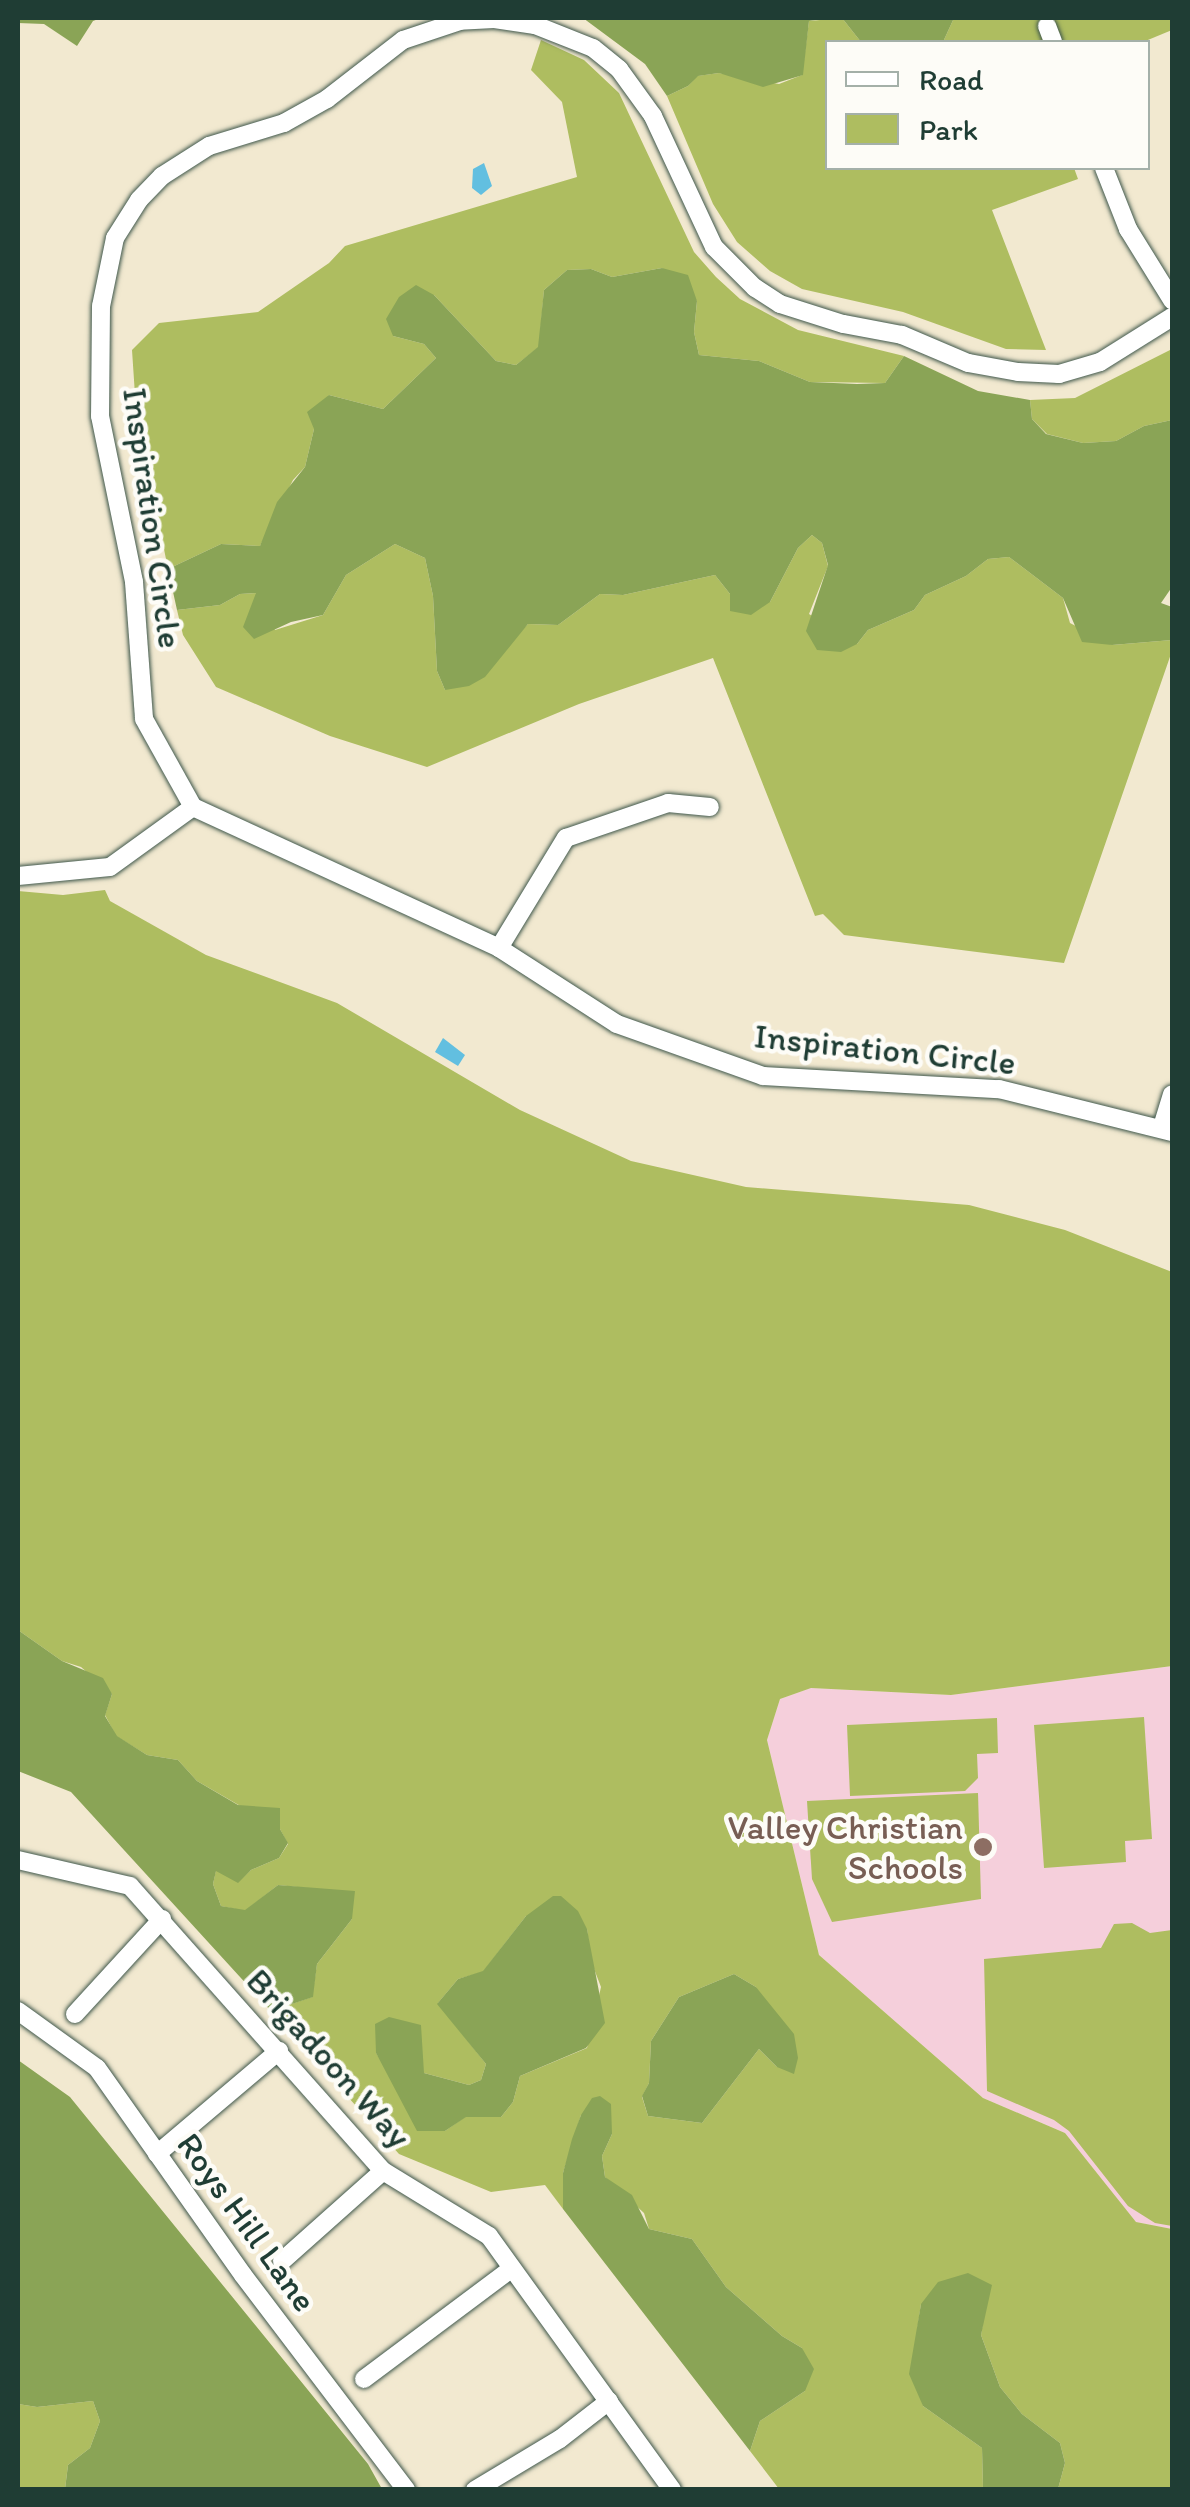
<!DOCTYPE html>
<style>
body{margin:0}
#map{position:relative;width:1190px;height:2507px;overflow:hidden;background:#f2e9d0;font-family:Itim,sans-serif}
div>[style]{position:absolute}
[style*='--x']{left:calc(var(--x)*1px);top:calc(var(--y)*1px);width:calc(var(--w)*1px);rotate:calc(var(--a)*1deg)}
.built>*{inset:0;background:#f5cfdb}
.green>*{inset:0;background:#aebd60}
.forest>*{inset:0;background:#8aa456}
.water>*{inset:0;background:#62bfe0}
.roads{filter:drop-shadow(0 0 2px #3f574b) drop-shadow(0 0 2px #3f574b)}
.street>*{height:18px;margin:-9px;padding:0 9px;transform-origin:9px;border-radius:9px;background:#fff}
.dots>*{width:28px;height:28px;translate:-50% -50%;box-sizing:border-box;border:5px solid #fdfcf7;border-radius:50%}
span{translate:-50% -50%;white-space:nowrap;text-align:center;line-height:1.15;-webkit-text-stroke:9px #fdfcf7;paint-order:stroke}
.street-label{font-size:35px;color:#1f3d34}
.education-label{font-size:35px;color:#785e54}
.right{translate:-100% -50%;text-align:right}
.frame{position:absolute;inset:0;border:20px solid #1f3d34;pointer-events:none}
.legend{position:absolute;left:825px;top:40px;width:325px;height:130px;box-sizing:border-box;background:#fdfcf7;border:2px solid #a4b0a9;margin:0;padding:12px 18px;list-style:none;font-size:30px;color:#1f3d34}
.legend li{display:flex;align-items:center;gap:20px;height:50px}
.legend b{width:50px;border:2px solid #a4b0a9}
</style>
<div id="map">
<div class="built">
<i style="clip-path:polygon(1172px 1666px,1172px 2229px,1136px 2222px,1065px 2133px,983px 2098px,819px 1955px,767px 1740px,780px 1699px,811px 1688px,951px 1695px)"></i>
</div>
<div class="green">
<i style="clip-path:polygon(842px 18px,861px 42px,828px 42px,828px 168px,1074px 168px,1078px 179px,992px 210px,1046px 350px,1006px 349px,903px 312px,802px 289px,770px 271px,737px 242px,713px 204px,667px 96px,688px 86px,697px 76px,719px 73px,779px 84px,802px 75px,809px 21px)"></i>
<i style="clip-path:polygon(954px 18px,1172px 18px,1172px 30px,1143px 42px,943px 42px)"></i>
<i style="clip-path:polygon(541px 40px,584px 60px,619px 93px,694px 252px,716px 277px,740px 299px,798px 330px,904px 356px,885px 383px,810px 382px,759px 361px,699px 355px,694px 332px,697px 301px,662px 268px,612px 277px,591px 269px,567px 270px,544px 290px,539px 347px,516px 365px,496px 361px,434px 295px,393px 336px,424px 344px,436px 358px,383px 409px,329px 395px,314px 429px,305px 467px,293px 480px,260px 546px,221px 544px,168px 569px,136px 410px,132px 350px,159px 323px,258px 312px,329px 263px,345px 246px,577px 177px,562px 102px,531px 70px)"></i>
<i style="clip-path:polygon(1172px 349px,1172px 420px,1144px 426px,1116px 441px,1083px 443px,1047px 434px,1032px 419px,1030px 400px,1075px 398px)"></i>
<i style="clip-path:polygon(812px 535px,822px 543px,828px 566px,809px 614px,857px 644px,868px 630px,914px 610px,925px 595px,966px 576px,988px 559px,1009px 557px,1063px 598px,1070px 623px,1112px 645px,1172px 640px,1172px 651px,1064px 963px,844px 935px,823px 914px,815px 916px,713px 658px,579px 704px,427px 767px,330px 736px,216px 687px,183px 635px,177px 610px,220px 605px,240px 594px,257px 593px,275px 630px,323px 615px,346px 575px,395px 544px,425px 558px,433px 596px,437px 671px,445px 690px,508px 645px,528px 624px,558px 625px,600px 594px,623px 595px,715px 575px,730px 594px,770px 602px,798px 548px)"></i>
<i style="clip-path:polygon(evenodd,105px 890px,110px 901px,206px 955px,337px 1003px,520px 1110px,631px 1161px,746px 1187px,969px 1205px,1065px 1230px,1172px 1272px,1172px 1666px,951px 1695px,811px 1688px,780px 1699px,767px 1740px,819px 1955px,983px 2098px,1065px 2133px,1136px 2222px,1172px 2229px,1172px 2489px,1058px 2489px,1065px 2463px,1060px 2443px,1022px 2414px,1000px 2387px,981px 2335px,984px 2316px,921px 2304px,917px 2331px,923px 2406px,982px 2448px,983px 2489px,779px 2489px,750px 2451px,760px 2421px,805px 2391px,802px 2348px,782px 2336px,726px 2287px,692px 2239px,649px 2229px,644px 2213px,605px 2177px,602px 2156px,612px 2134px,581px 2115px,563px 2173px,563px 2209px,545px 2185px,491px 2192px,399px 2154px,271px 2011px,312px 1997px,317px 1964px,352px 1919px,307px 1888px,278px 1885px,245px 1911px,221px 1906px,213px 1884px,216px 1870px,238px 1882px,251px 1870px,279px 1858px,288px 1844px,280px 1829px,197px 1781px,178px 1760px,147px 1755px,116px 1736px,105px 1715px,112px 1694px,81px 1667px,62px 1661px,18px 1630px,18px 891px,63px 895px,105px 890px,526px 1916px,587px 1929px,591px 1961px,601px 1987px,587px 2048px,520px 2076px,513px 2102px,501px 2117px,465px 2117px,445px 2131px,392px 2077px,376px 2053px,424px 2073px,469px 2085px,481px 2080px,486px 2064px,438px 2003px,458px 1979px,483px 1972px,526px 1916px,105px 890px,734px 1974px,756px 1987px,777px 2067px,759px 2049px,702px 2123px,648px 2116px,642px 2097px,649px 2083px,651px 2041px,679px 1997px,734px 1974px)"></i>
<i style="clip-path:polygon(1144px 1717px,1152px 1839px,1125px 1841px,1126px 1862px,1044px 1868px,1034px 1725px)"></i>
<i style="clip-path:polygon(997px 1718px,998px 1753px,977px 1754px,978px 1778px,965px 1791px,850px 1796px,847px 1725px)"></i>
<i style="clip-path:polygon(978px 1793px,981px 1899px,832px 1922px,812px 1879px,807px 1801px)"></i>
<i style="clip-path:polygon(1132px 1923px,1150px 1933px,1172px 1930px,1172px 2226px,1155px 2223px,1128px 2206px,1069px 2131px,1054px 2120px,987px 2091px,984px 1959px,1101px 1948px,1114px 1924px)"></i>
<i style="clip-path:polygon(93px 2401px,100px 2421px,90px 2448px,68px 2465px,65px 2489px,18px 2489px,18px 2404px,37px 2407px)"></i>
</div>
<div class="forest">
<i style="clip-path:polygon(18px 18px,101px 18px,93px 21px,77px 46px,44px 24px,18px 23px)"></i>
<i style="clip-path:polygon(583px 18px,830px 18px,809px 21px,803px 75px,763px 87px,719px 73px,698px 76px,688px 86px,667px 96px,645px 64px)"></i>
<i style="clip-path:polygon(842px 18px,954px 18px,943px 42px,861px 42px)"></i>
<i style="clip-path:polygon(662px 268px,688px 275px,697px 301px,694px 332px,699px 355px,759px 361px,810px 382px,857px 384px,885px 383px,904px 356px,978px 391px,1030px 400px,1032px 419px,1046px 434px,1083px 443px,1116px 441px,1144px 426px,1172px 420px,1172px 587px,1161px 603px,1172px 607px,1172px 640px,1112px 645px,1082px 642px,1063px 598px,1009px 557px,988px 559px,966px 576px,925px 595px,914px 610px,868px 630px,857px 644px,841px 652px,817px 650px,806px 631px,828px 565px,822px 543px,812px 535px,798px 548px,770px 602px,751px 615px,730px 611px,730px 594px,715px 575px,623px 595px,600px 594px,558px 625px,528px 624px,485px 677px,469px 686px,445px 690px,437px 671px,433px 596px,425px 558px,395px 544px,346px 575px,323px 615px,291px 622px,254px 639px,243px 627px,256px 593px,240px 594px,220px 605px,177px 610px,168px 569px,221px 544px,260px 546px,277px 502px,305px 467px,314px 429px,307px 412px,329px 395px,383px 409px,436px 358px,424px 344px,393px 336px,386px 319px,399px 297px,416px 285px,434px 295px,496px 361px,516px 365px,538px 347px,544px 290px,567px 270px,591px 269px,612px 277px)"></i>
<i style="clip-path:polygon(18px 1630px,62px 1661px,103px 1678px,112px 1694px,105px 1716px,117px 1736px,147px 1755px,178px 1760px,197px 1781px,238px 1805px,280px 1808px,280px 1829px,288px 1843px,279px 1858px,251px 1870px,238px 1883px,216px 1871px,213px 1884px,221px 1906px,245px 1910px,278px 1885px,355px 1891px,352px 1919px,317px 1964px,313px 1997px,271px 2011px,71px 1792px,18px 1771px)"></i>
<i style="clip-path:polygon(553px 1896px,561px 1896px,578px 1911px,587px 1929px,605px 2023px,586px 2048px,520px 2076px,513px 2102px,501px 2117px,466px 2117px,445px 2131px,417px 2131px,376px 2053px,375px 2024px,389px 2017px,421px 2025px,424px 2073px,469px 2085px,481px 2080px,486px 2064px,437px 2004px,458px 1979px,483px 1971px,526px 1916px)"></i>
<i style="clip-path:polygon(734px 1974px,756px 1987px,794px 2034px,798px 2058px,794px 2074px,777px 2067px,759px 2049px,702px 2123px,648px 2116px,642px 2096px,649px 2083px,651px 2041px,679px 1997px)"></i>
<i style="clip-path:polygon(18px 2060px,70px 2097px,368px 2464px,382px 2489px,65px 2489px,68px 2465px,90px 2448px,100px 2421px,93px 2401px,37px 2407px,18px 2404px)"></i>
<i style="clip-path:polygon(600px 2096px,611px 2104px,612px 2134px,602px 2156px,605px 2177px,632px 2195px,649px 2229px,692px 2239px,726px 2287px,782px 2336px,802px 2348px,814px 2369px,805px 2391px,760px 2421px,750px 2451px,563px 2209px,563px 2173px,572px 2139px,581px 2115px,592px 2098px)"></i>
<i style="clip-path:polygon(968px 2273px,992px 2285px,981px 2335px,1000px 2387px,1022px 2414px,1060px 2443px,1065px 2463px,1058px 2489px,983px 2489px,982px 2448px,923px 2406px,909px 2374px,921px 2304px,938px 2282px)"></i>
</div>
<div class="water">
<i style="clip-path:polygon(484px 163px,492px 186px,481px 195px,472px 188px,473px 169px)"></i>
<i style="clip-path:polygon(443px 1038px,465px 1055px,458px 1066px,435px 1052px)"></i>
</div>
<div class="roads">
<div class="street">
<i style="--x:1047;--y:26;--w:17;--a:69"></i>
<i style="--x:1104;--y:168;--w:66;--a:68.5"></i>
<i style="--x:1128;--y:229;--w:84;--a:58.2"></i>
<i style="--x:1172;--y:317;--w:85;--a:148"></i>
<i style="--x:1100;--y:362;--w:43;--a:163.7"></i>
<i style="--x:1059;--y:374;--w:41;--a:-177.2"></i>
<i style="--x:1018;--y:372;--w:51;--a:-169.8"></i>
<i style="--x:968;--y:363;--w:72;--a:-157"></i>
<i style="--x:902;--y:335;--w:60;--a:-169.4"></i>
<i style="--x:843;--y:324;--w:66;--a:-162.4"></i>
<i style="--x:780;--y:304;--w:30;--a:-147"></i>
<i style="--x:755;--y:288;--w:58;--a:-135"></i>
<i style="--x:714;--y:247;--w:145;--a:-115"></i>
<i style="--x:653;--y:116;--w:58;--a:-125.9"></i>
<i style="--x:619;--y:69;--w:33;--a:-141"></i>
<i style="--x:593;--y:48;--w:62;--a:-158.4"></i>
<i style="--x:535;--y:25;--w:41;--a:-171.7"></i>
<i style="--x:494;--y:19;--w:34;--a:177"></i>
<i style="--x:460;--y:21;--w:60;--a:161.6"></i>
<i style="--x:403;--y:40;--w:96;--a:142.2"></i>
<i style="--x:327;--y:99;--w:49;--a:150.8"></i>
<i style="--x:284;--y:123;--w:78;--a:163"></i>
<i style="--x:209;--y:146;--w:56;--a:147.4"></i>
<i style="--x:162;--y:176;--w:33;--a:134"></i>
<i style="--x:139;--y:200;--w:45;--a:122.3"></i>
<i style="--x:115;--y:238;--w:69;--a:101.6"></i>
<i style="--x:101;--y:306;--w:110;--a:90.5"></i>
<i style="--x:100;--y:416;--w:169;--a:78.4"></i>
<i style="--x:134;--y:582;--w:137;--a:85.8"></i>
<i style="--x:144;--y:719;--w:101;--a:60.9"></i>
<i style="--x:193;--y:807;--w:337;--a:24.7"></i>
<i style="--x:499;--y:948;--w:140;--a:32.8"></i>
<i style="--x:617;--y:1024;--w:155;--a:19.6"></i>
<i style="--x:763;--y:1076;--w:236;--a:3.2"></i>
<i style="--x:999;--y:1089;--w:178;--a:14"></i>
<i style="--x:18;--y:876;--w:92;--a:-5.6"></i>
<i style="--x:110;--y:867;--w:102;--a:-35.9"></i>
<i style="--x:499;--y:948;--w:129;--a:-58.7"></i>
<i style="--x:566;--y:838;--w:108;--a:-18.9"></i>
<i style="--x:668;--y:803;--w:42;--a:5.4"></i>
<i style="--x:1162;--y:1127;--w:34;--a:-73"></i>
<i style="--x:18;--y:1860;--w:115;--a:13.1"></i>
<i style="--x:130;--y:1886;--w:381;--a:48.4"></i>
<i style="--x:383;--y:2171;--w:124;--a:31.5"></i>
<i style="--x:489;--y:2236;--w:313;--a:54.2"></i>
<i style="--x:18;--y:2011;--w:97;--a:35.8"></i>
<i style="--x:97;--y:2068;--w:253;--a:54.8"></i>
<i style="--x:243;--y:2275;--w:270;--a:52.8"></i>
<i style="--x:75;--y:2014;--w:129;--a:-47.5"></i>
<i style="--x:157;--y:2154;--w:160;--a:-40.2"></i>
<i style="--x:282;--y:2261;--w:135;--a:-41.7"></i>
<i style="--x:364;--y:2379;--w:184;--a:-36.8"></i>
<i style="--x:475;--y:2490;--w:99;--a:-31"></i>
<i style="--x:560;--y:2439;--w:62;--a:-37.8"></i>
</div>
</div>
<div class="dots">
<i style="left:983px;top:1847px;background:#8d6e63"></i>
</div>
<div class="street-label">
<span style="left:153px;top:518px;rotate:82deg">Inspiration Circle</span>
<span style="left:885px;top:1049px;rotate:6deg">Inspiration Circle</span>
<span style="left:329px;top:2058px;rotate:48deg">Brigadoon Way</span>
<span style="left:247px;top:2222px;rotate:54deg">Roys Hill Lane</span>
</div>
<div class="education-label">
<span class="right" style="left:963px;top:1847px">Valley Christian<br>Schools</span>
</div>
<div class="frame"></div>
<ul class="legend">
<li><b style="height:12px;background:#fff"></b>Road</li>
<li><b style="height:28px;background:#aebd60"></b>Park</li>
</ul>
</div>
